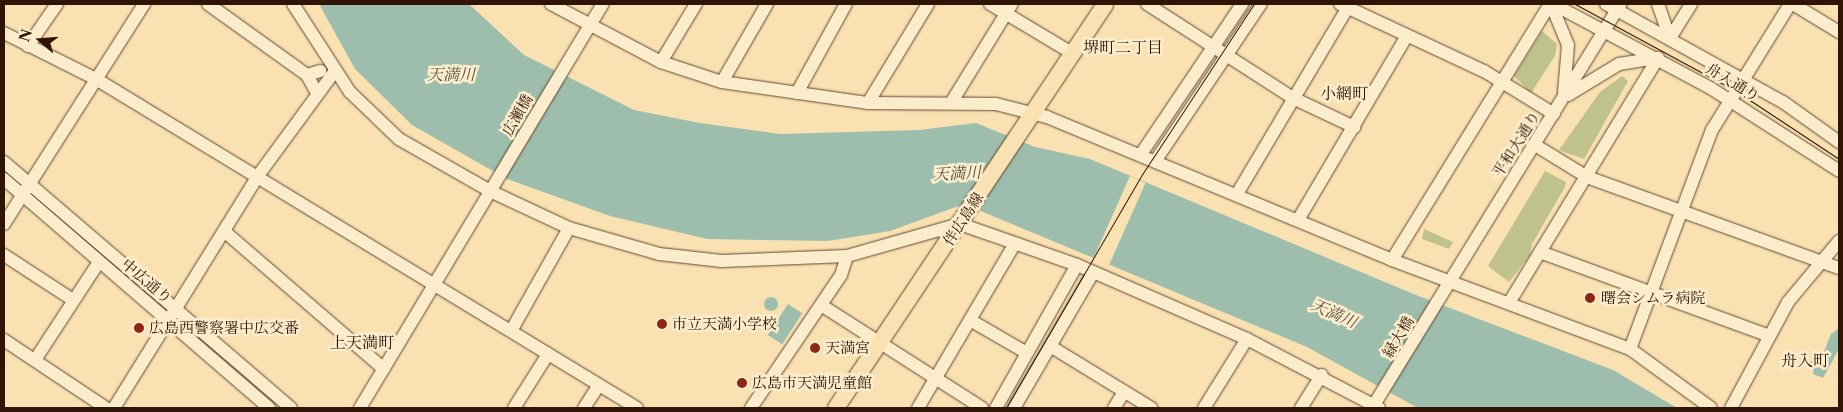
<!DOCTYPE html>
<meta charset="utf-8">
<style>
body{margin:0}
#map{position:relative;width:1843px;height:412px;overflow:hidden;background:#f9e1b1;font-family:"Libre Caslon Text","Noto Serif JP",serif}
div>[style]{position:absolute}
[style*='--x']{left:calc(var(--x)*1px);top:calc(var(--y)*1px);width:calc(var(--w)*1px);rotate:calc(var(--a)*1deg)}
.green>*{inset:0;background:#bfc28a}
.water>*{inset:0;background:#9ebead;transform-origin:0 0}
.round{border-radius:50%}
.pier>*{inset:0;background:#f9e1b1;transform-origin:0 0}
.roads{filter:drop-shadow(0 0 1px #624831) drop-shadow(0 0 1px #624831)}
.minor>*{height:12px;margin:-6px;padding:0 6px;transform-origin:6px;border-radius:6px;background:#fbeccc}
.major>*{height:16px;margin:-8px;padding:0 8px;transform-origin:8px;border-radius:8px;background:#f9e1b1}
.tram>*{height:1px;margin:-0.5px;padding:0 0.5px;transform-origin:0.5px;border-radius:0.5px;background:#301506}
.dots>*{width:14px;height:14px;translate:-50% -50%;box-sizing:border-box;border:2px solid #fbeccc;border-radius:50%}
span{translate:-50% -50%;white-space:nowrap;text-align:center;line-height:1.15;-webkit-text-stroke:5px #fbeccc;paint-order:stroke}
.street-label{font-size:15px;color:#301506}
.poi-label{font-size:15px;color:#301506}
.left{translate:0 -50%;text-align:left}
.neighbourhood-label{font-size:16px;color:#301506}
.water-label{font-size:16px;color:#565040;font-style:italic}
.frame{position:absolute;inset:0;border:5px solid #301506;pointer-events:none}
.north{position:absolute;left:15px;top:15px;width:50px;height:50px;-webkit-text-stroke:4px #fbeccc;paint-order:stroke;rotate:288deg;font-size:14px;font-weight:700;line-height:20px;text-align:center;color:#301506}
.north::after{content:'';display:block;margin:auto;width:18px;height:22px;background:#301506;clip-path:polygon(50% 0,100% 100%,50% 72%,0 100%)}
</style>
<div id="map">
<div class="green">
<i style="clip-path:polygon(1542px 31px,1557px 44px,1555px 56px,1531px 93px,1514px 76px)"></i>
<i style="clip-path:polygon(1622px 76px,1628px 81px,1584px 159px,1559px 150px,1600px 92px)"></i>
<i style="clip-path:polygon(1545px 171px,1566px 182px,1565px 187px,1532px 244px,1530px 255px,1509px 282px,1488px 266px)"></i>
<i style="clip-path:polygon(1424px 229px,1453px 242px,1449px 249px,1422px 239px)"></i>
</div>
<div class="water">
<i style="clip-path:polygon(319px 4px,469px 4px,524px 55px,634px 110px,700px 123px,780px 134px,919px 130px,976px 123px,1035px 147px,1090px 159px,1416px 295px,1613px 370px,1677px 408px,1418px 408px,1307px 347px,964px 204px,890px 231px,828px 241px,707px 239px,610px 216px,507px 179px,412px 125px,355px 69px)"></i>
<i class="round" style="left:764px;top:297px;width:14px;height:14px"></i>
<i style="left:788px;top:304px;width:17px;height:37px;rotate:33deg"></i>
<i style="clip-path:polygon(1839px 328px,1839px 349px,1823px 378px,1813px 374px,1814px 364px,1806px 364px,1823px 354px,1831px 334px)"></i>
</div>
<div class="pier">
<i style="left:1130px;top:176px;width:17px;height:91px;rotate:24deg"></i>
</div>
<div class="roads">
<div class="minor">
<i style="--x:208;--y:4;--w:122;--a:35.6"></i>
<i style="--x:307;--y:75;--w:18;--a:61"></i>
<i style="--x:293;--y:4;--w:105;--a:57.1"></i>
<i style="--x:350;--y:92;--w:68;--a:43.8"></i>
<i style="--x:399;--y:139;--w:105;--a:29.7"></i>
<i style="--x:490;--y:191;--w:87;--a:25.1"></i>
<i style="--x:569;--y:228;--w:94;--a:16.1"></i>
<i style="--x:659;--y:254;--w:63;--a:6.3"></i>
<i style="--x:722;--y:261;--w:125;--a:-2.3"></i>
<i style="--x:847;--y:256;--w:117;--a:-15.8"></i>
<i style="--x:960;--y:224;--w:124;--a:19.3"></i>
<i style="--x:1077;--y:265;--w:185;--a:23.5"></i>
<i style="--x:1247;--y:339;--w:149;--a:27.6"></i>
<i style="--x:551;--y:4;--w:124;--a:27.8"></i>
<i style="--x:661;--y:62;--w:64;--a:18.2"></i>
<i style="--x:722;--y:82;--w:148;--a:8.2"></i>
<i style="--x:868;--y:103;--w:128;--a:0.4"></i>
<i style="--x:996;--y:104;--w:53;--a:14.3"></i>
<i style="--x:1047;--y:117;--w:373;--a:22.5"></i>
<i style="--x:1392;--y:260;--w:254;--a:20.5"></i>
<i style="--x:1630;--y:349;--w:100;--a:36.1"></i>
<i style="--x:990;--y:4;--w:96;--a:30.9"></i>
<i style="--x:1147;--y:4;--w:174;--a:32.8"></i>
<i style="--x:1293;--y:98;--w:68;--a:25.4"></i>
<i style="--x:1340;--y:4;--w:159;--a:25"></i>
<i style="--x:1484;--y:71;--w:82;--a:31.6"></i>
<i style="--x:1551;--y:4;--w:44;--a:67.5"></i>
<i style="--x:1568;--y:45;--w:48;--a:94.8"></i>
<i style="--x:1553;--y:4;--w:180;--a:28.1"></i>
<i style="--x:1712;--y:89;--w:151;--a:32.8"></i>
<i style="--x:1606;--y:4;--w:202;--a:29"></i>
<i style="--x:1783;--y:102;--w:69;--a:35.5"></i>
<i style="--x:1658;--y:4;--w:36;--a:71"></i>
<i style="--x:1793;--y:4;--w:54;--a:31.3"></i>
<i style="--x:4;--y:33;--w:103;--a:26.6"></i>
<i style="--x:96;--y:79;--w:633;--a:31.31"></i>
<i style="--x:1670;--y:38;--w:40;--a:-58"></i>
<i style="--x:28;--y:46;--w:51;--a:-55.4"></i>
<i style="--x:661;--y:62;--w:68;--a:-58.9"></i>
<i style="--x:307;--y:75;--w:14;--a:-17"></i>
<i style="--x:722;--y:82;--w:90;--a:-60"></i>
<i style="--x:797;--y:93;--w:102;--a:-61.2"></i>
<i style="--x:1568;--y:95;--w:60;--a:-31.3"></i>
<i style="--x:1619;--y:64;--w:39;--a:-9"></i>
<i style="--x:868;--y:103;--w:116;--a:-58.8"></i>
<i style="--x:951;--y:103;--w:116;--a:-58.4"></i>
<i style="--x:1535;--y:145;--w:61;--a:31.6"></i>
<i style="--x:1587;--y:177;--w:268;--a:19.9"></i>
<i style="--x:1141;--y:154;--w:181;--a:-56"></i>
<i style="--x:1156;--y:160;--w:188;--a:-56.1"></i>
<i style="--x:4;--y:162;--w:378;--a:40.6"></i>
<i style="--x:4;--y:179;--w:350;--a:40.8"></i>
<i style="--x:1237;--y:194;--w:221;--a:-59.3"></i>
<i style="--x:1298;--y:220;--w:214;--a:-59.4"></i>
<i style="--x:4;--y:224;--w:261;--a:-57.5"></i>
<i style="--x:224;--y:231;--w:211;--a:40.8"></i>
<i style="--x:1540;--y:252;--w:242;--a:20.1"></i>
<i style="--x:4;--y:255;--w:82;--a:33.1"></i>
<i style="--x:1392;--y:260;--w:301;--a:-58.3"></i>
<i style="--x:1509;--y:303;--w:287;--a:-58.7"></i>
<i style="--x:821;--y:305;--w:191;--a:32.6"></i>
<i style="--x:970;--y:320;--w:66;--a:30.1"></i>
<i style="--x:511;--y:331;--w:118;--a:-60.6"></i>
<i style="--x:4;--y:340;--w:123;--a:33.7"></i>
<i style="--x:1050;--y:346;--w:119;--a:31.5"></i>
<i style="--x:1630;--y:349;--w:234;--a:-69.5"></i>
<i style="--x:1712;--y:130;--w:148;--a:-58.2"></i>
<i style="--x:35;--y:360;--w:117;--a:-56.9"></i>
<i style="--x:114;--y:408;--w:272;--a:-58.2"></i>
<i style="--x:257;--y:177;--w:130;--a:-53.7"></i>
<i style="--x:360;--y:408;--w:471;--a:-59"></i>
<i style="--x:514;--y:408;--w:64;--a:-57.8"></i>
<i style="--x:584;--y:408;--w:27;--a:-57"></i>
<i style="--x:751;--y:408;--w:161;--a:-55.9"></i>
<i style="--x:841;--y:275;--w:20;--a:-72"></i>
<i style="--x:918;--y:408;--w:191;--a:-59.5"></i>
<i style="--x:996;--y:408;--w:164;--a:-60.5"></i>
<i style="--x:1014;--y:408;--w:156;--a:-59.7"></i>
<i style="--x:1114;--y:408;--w:19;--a:-58"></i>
<i style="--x:1204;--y:408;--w:81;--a:-58.1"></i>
<i style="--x:1301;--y:408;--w:39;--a:-58"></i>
<i style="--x:1372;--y:408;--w:475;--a:-58.4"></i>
<i style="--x:1731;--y:408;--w:120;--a:-61.7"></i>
<i style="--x:1788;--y:302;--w:80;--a:-50.1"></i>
</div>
<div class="major">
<i style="--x:836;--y:408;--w:485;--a:-56.3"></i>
</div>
</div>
<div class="tram">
<i style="--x:1575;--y:4;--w:183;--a:28.4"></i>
<i style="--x:1736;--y:91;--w:123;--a:33.4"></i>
<i style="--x:1006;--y:408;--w:268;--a:-59.8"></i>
<i style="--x:1141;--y:176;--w:206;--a:-56.7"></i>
</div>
<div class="dots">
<i style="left:1590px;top:298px;background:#8f2418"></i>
<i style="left:662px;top:324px;background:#8f2418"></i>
<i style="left:139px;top:328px;background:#8f2418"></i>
<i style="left:815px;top:348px;background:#8f2418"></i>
<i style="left:742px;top:383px;background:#8f2418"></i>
</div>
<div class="street-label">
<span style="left:1733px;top:82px;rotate:31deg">舟入通り</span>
<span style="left:517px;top:115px;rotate:-60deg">広瀬橋</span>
<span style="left:1516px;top:144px;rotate:-58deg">平和大通り</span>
<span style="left:963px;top:219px;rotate:-57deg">伴広島線</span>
<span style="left:147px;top:281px;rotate:40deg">中広通り</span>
<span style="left:1398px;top:337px;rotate:-59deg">緑大橋</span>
</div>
<div class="poi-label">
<span class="left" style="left:1601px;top:298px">曙会シムラ病院</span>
<span class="left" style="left:672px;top:324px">市立天満小学校</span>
<span class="left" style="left:149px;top:328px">広島西警察署中広交番</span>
<span class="left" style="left:825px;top:348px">天満宮</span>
<span class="left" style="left:752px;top:383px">広島市天満児童館</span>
</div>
<div class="neighbourhood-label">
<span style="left:1123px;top:47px">堺町二丁目</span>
<span style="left:1344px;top:93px">小網町</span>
<span style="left:362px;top:342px">上天満町</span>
<span style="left:1805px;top:360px">舟入町</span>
</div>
<div class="water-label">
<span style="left:451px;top:74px">天満川</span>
<span style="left:957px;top:173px;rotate:-3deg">天満川</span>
<span style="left:1334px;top:313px;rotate:24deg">天満川</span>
</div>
<div class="frame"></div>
<div class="north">N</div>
</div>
